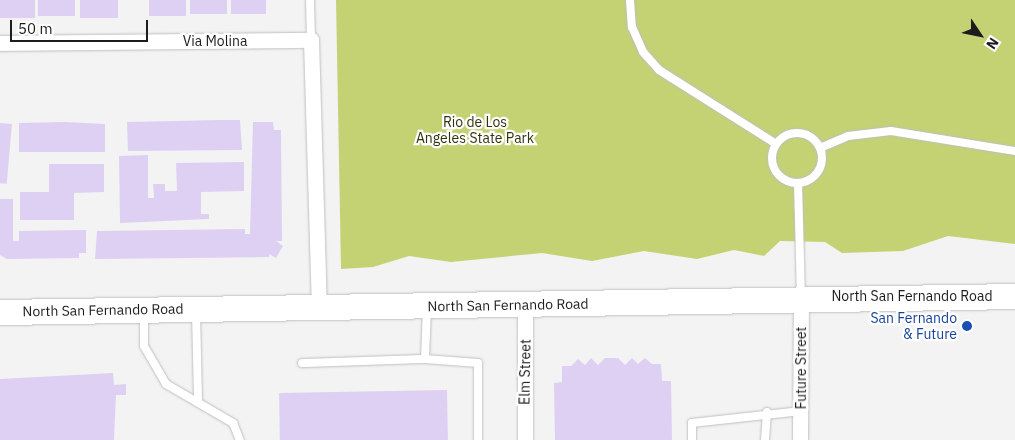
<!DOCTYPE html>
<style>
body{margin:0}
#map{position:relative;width:1015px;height:440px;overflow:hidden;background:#f3f3f4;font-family:"IBM Plex Sans",sans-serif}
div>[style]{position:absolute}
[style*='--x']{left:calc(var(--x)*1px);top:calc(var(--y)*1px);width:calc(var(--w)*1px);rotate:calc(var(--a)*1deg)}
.green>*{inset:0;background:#c5d274}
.building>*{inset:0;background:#ded0f2;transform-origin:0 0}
.roads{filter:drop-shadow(0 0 1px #bfbfc0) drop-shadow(0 0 1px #bfbfc0)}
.service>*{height:8px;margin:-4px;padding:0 4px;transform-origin:4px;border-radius:4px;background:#fff}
.service>.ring{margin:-4px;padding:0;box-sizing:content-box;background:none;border:8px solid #fff;border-radius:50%}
.minor>*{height:15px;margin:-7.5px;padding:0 7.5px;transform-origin:7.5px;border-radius:7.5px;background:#fff}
.primary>*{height:25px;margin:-12.5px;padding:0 12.5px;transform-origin:12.5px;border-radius:12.5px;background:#fff}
.dots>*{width:14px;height:14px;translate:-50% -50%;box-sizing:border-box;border:2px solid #fff;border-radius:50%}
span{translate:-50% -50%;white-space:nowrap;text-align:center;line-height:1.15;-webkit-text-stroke:4.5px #fff;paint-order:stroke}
.street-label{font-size:14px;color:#1c1c1c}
.park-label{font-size:14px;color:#31350d}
.transit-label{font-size:14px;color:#164399}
.right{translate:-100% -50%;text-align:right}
.north{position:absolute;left:955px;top:10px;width:50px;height:50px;-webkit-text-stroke:4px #fff;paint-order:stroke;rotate:124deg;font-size:14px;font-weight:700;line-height:20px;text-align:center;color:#1c1c1c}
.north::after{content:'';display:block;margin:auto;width:18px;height:22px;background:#1c1c1c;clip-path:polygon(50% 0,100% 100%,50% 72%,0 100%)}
.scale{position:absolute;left:10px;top:20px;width:138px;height:22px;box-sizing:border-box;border:2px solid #1c1c1c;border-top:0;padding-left:6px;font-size:15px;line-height:18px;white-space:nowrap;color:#1c1c1c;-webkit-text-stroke:4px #fff;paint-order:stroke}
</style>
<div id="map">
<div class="green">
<i style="clip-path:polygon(336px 0,1015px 0,1015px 244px,948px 236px,903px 251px,842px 253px,825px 242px,780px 241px,764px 256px,734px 250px,697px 259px,644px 251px,592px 261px,542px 253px,451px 262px,409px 256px,373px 267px,341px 269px)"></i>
</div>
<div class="building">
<i style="left:0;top:0;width:35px;height:18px"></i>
<i style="left:38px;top:0;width:37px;height:16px"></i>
<i style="left:80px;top:0;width:38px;height:18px"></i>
<i style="left:149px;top:0;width:37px;height:16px"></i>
<i style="left:190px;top:0;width:37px;height:14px"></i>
<i style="left:231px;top:0;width:35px;height:14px"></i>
<i style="clip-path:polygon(221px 120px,240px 120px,242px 150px,128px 151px,127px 122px)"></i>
<i style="clip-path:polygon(65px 122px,105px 124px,105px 152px,19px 152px,19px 123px)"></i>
<i style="clip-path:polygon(253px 122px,273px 122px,274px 130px,281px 130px,282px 241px,276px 241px,283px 246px,276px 258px,269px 254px,269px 257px,95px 259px,97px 231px,245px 229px,245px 234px,250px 234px)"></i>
<i style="left:0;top:123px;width:12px;height:60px;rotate:5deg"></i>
<i style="clip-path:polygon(148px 155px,148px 198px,154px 198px,153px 184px,165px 184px,165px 191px,177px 191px,176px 163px,244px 162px,244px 191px,201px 192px,201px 214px,209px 214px,209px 219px,120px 223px,119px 156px)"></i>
<i style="clip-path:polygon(49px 164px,104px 164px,104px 192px,74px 193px,74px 220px,20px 220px,20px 192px,49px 192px)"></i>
<i style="clip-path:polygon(0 199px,13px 199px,13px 241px,19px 241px,19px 231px,86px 230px,86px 253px,79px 253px,79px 258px,7px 259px,0 255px)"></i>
<i style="clip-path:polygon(591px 358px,598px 365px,605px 358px,618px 358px,625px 365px,632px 358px,638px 364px,645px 358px,652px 364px,661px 364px,662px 381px,671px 381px,672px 440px,555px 440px,554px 383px,562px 382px,562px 366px,571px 366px,578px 359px,585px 365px)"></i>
<i style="clip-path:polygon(113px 373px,114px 385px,126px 384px,126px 395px,116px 395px,114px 440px,0 440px,0 379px)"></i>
<i style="left:447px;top:390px;width:50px;height:168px;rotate:89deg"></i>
</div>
<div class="roads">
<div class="service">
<i style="--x:310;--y:0;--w:40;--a:88.6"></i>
<i style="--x:630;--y:0;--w:27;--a:86"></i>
<i style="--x:632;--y:27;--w:27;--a:66"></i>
<i style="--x:643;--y:52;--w:24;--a:48"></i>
<i style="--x:659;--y:70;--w:138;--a:32.3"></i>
<i class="ring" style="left:772px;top:133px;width:42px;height:42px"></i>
<i style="--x:820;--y:148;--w:30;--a:-23"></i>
<i style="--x:848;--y:136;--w:43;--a:-6.6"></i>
<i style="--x:891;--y:131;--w:126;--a:9.2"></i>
<i style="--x:798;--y:183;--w:112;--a:88.5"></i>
<i style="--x:427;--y:309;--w:50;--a:92.3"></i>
<i style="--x:425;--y:359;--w:53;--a:4.3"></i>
<i style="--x:478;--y:363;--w:77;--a:90"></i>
<i style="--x:196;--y:311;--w:91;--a:88.7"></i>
<i style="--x:144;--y:312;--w:34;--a:90"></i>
<i style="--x:144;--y:346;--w:44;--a:59.9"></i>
<i style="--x:166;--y:384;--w:78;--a:30.2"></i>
<i style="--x:233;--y:423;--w:18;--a:68"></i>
<i style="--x:302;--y:363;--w:123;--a:-1.9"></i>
<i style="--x:692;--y:440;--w:17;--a:-90"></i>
<i style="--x:692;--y:423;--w:110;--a:-6.3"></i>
<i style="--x:765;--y:440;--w:28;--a:-86"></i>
</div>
<div class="minor">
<i style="--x:0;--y:43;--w:311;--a:-0.6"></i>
<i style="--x:311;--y:40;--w:266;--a:88.3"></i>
<i style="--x:525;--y:440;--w:136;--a:-90"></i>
<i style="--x:800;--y:440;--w:143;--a:-89.6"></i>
</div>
<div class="primary">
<i style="--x:0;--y:312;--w:1015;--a:-0.9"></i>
</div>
</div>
<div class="dots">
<i style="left:967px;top:326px;background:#1a4fb4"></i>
</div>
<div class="street-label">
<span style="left:215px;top:41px">Via Molina</span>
<span style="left:912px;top:296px">North San Fernando Road</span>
<span style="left:508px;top:305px;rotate:-1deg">North San Fernando Road</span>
<span style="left:103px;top:310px;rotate:-1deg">North San Fernando Road</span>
<span style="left:801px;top:368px;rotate:-90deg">Future Street</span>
<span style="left:525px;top:372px;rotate:-89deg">Elm Street</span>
</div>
<div class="park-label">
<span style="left:475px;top:130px">Rio de Los<br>Angeles State Park</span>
</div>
<div class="transit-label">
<span class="right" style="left:957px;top:326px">San Fernando<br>&amp; Future</span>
</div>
<div class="north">N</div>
<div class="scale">50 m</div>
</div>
